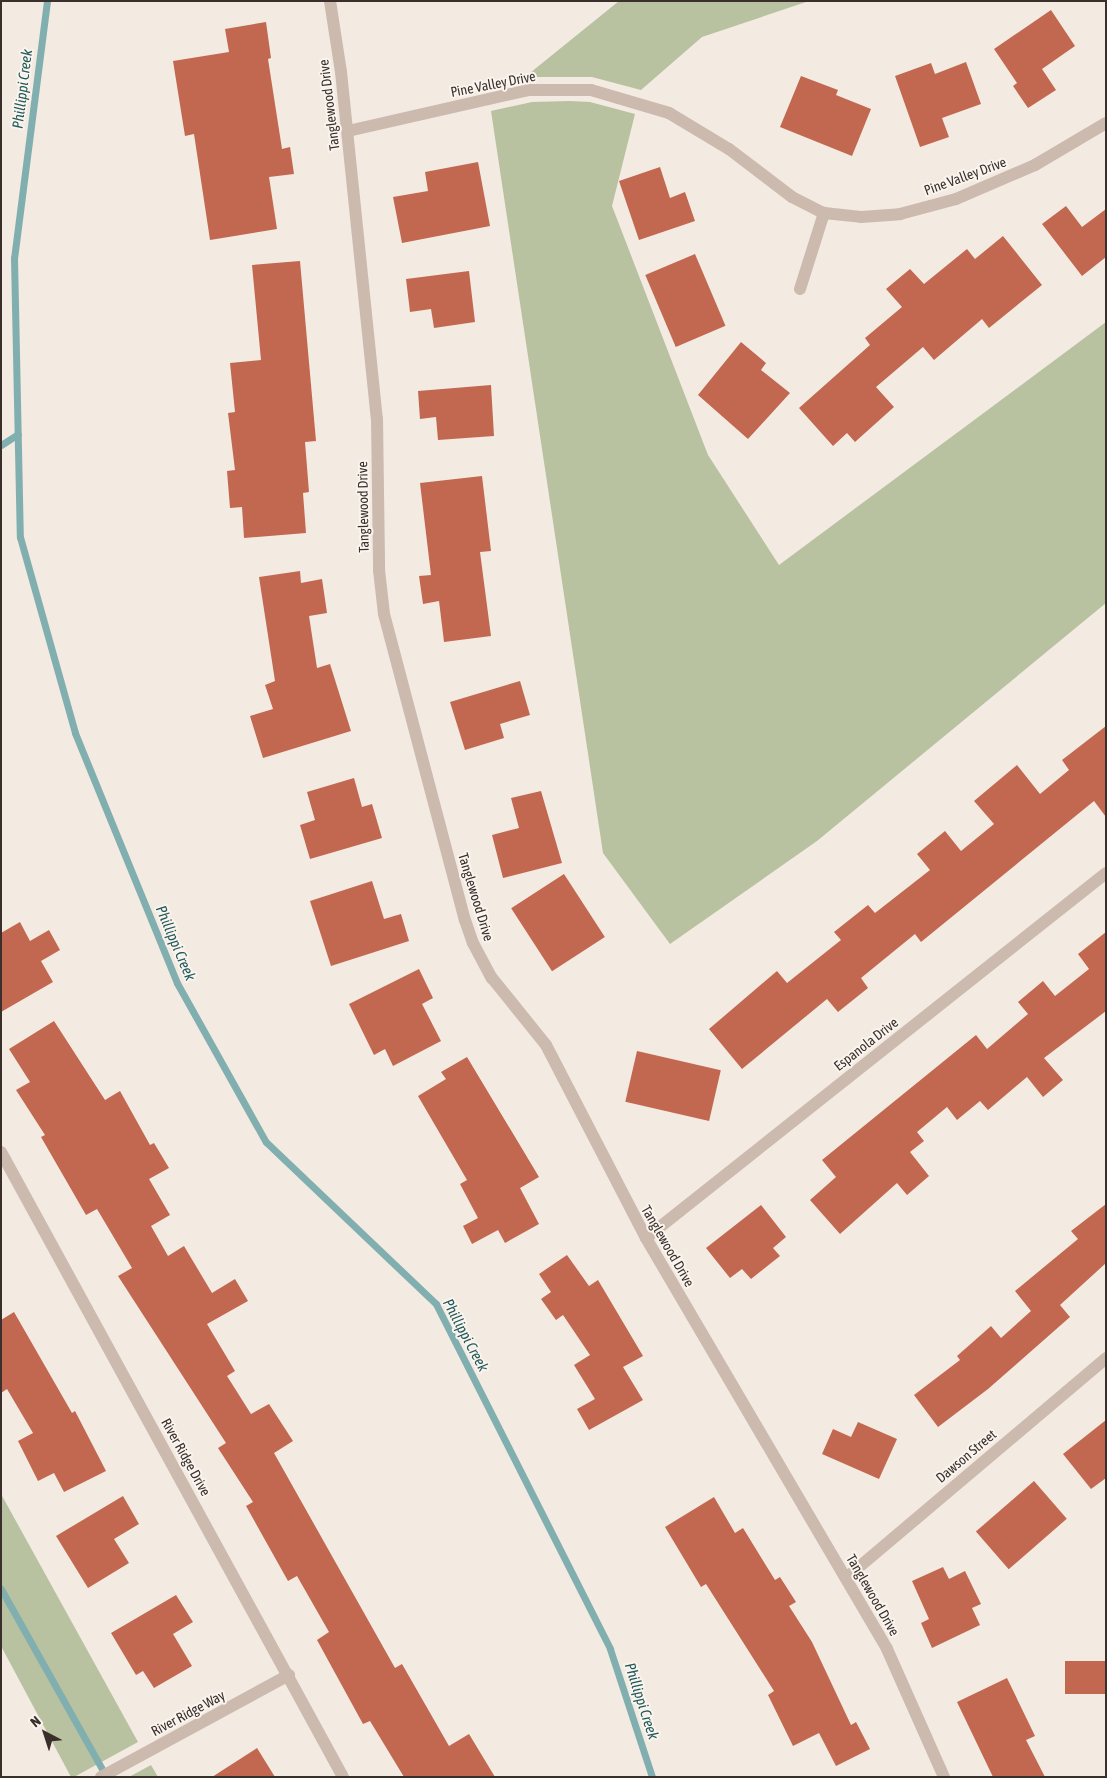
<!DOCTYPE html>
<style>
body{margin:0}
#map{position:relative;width:1107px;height:1778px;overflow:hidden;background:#f3eae1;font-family:"Asap Condensed",sans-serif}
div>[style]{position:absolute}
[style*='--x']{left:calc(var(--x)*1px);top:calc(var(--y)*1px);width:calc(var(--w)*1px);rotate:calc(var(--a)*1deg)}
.green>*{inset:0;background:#b8c2a1}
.stream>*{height:7px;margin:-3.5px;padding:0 3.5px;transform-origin:3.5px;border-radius:3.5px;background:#81afaf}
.building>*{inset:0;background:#c26850;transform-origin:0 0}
.street>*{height:12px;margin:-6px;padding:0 6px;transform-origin:6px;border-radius:6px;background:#cbbaad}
span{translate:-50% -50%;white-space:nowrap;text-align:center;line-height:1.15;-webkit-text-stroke:4px #faf4ee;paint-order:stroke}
.street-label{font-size:14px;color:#3a2f2b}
.water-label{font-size:15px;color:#22595a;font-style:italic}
.frame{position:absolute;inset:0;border:2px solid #3a2f2b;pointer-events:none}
.north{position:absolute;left:20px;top:1708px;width:50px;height:50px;-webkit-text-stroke:4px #faf4ee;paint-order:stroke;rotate:320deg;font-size:14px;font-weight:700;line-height:20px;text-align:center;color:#3a2f2b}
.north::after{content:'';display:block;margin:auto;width:18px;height:22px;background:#3a2f2b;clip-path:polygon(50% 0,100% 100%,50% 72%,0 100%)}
</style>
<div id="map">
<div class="green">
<i style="clip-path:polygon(619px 1px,809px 1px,702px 37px,641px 90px,592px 77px,525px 77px)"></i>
<i style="clip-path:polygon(570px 101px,590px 102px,635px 114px,612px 206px,708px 455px,779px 565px,1106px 322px,1106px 603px,817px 841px,670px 944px,603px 853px,491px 111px,532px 102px)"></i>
<i style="clip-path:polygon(1px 1494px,138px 1742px,74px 1777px,71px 1777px,1px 1646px)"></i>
<i style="clip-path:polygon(151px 1765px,158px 1777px,129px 1777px)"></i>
</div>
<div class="stream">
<i style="--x:47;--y:1;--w:259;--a:97.3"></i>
<i style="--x:14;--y:258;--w:279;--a:88.8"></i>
<i style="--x:20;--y:537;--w:204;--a:74.3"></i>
<i style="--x:75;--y:733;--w:270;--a:67.8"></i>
<i style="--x:177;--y:983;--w:182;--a:60.8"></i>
<i style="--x:266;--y:1142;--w:235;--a:43.6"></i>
<i style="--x:436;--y:1304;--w:386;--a:63.2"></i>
<i style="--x:610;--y:1649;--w:135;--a:71.8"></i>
<i style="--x:1;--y:445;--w:20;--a:-33"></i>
<i style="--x:1;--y:1589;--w:214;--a:60.7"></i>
</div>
<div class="building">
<i style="clip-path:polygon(1051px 10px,1075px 46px,1042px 69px,1056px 90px,1028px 108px,1013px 86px,1017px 83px,994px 49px)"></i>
<i style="clip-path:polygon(266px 22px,271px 58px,268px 59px,282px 149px,290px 147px,294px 174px,269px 177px,277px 229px,210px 240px,194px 134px,185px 136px,173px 61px,229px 52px,225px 29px)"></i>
<i style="clip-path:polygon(966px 62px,981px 104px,942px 118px,949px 137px,920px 147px,895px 76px,931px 63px,935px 74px)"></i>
<i style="clip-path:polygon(801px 76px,838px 90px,836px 95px,871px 109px,852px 156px,780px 127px)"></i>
<i style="clip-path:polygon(478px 162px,490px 226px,402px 243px,393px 197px,428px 191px,425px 172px)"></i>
<i style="clip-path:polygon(660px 167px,670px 198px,685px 192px,695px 221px,639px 240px,619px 181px)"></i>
<i style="clip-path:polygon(1066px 206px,1082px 227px,1106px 209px,1106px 257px,1082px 276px,1042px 224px)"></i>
<i style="clip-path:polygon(1003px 236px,1042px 285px,989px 328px,982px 319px,934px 360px,923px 347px,876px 387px,894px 407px,855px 442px,847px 433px,833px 446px,799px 408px,870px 345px,865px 338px,902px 307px,886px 289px,910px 269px,924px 284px,967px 249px,975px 259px)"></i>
<i style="left:695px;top:254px;width:78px;height:54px;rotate:67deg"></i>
<i style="clip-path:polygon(300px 261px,316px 441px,305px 442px,309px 492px,303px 493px,306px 533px,244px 538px,242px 507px,230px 508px,227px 471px,235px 470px,228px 413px,235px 412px,230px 363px,261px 360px,252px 265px)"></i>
<i style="clip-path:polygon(469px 271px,475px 322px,434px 328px,431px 309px,410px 312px,406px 279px)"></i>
<i style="clip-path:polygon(741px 342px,766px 363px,761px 370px,790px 393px,748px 439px,698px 395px)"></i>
<i style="clip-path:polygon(491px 385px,494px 436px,438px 440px,436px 417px,420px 419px,418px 391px)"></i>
<i style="clip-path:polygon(482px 476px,491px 551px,480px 552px,491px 636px,444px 642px,439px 601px,423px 604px,419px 576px,431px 575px,420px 483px)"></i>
<i style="clip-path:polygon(300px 571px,301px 583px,322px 579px,327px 613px,309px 616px,317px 668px,330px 664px,351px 731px,263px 758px,250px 716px,273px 709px,265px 685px,275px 681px,259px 577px)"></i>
<i style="clip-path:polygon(520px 681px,530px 715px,500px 724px,504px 738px,465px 750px,450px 702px)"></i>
<i style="clip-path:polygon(1106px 726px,1106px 817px,1094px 801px,921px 942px,915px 934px,861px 978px,868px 988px,838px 1012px,827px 999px,742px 1069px,709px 1029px,777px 971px,787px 983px,841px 940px,834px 932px,868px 905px,875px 913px,930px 870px,917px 854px,945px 831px,961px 851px,994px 824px,974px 801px,1017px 765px,1040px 794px,1069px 770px,1062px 760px)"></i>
<i style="clip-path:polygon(354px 778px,362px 807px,372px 804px,382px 838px,310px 859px,300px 825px,315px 820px,307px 792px)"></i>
<i style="clip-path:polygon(541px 791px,562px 863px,503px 878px,492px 835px,519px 828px,511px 798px)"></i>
<i style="left:564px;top:874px;width:75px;height:63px;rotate:57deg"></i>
<i style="clip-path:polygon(372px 881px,384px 919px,401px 914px,409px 941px,331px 966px,310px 901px)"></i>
<i style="clip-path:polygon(20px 922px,30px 941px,49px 930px,60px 950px,41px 961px,53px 982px,1px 1012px,1px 933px)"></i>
<i style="clip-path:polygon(1106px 932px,1106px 1011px,1044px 1058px,1063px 1080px,1043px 1097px,1027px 1077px,988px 1110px,980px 1101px,957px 1120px,947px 1107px,917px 1132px,924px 1141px,910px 1152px,929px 1176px,907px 1195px,897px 1183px,840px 1234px,810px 1200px,836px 1177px,822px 1160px,976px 1035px,987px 1049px,1028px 1014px,1018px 1002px,1043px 981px,1055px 996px,1089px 969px,1078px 954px)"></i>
<i style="clip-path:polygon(419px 969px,433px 998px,422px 1004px,441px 1041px,393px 1066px,385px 1049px,374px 1055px,349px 1004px)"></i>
<i style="clip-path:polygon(54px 1021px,105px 1100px,120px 1091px,150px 1145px,154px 1143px,169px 1168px,149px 1179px,170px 1215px,151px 1226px,168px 1256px,184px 1246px,212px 1293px,235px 1279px,248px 1301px,207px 1324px,235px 1371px,227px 1376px,251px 1414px,269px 1404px,293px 1441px,274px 1453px,395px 1668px,402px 1664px,449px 1746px,469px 1734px,495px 1777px,404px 1777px,370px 1721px,363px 1724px,317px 1640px,329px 1632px,297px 1576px,288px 1581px,246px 1506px,253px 1502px,218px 1448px,226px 1443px,118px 1276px,132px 1268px,97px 1209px,86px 1215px,41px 1137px,45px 1135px,16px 1090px,30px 1082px,9px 1049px)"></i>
<i style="left:637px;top:1051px;width:86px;height:52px;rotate:13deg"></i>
<i style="clip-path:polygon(467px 1057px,539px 1177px,520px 1188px,539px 1224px,505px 1243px,498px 1230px,472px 1244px,463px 1226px,478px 1218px,460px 1184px,467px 1180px,418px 1096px,446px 1079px,441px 1072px)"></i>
<i style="clip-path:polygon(1106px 1204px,1106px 1263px,1060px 1305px,1070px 1317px,988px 1389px,938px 1427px,914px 1395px,960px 1360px,957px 1356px,991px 1326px,1001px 1338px,1031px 1311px,1015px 1291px,1078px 1239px,1071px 1231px)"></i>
<i style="clip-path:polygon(761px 1205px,786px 1237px,773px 1248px,780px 1256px,751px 1279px,742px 1269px,730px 1278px,706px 1248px)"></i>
<i style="clip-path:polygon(567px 1255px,589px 1286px,598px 1280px,643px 1356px,623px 1367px,643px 1400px,589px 1430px,577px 1409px,595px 1399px,574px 1365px,590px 1355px,563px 1315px,556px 1320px,541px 1299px,551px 1292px,539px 1274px)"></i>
<i style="clip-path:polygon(14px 1312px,72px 1413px,75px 1411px,106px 1471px,64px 1492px,54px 1473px,38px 1481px,18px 1441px,33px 1433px,7px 1389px,1px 1393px,1px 1320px)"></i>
<i style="clip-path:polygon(1106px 1420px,1106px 1478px,1091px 1489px,1063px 1454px)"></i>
<i style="clip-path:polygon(858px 1422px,897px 1439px,879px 1479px,822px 1454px,833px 1429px,851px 1437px)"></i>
<i style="left:1034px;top:1481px;width:50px;height:77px;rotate:49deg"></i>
<i style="clip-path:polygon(123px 1496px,139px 1524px,114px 1539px,129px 1563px,88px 1588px,56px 1536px)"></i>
<i style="clip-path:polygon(714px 1497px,735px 1533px,743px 1528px,775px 1580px,780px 1577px,796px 1602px,789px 1606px,812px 1642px,851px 1725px,856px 1722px,870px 1749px,836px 1766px,819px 1733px,793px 1746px,768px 1695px,774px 1691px,706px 1584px,701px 1587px,665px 1527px)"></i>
<i style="clip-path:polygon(943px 1567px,949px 1579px,965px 1571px,981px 1604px,972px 1608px,980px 1625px,932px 1648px,921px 1623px,929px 1619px,912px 1581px)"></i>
<i style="clip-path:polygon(176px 1595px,193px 1622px,173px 1634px,192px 1666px,154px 1688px,143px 1671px,136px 1675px,111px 1633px)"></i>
<i style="left:1065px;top:1661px;width:41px;height:33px"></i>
<i style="clip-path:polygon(1007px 1678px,1035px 1736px,1026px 1740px,1045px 1777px,993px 1777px,957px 1702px)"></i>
<i style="clip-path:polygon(257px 1748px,275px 1777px,212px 1777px)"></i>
</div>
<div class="street">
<i style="--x:330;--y:1;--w:72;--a:81.2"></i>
<i style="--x:341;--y:72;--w:349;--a:84.1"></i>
<i style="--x:377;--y:419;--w:151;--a:89.2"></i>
<i style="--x:379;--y:570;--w:44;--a:83.5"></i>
<i style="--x:384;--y:614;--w:317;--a:75.2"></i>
<i style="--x:465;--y:920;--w:24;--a:71"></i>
<i style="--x:473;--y:943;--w:40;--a:62"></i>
<i style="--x:492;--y:978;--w:86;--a:51.1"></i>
<i style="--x:546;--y:1045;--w:217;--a:62.6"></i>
<i style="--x:646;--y:1238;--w:476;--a:59.6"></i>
<i style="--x:887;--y:1649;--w:140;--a:66"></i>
<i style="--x:348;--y:131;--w:186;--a:-12.8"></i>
<i style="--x:529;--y:90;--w:62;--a:0"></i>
<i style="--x:591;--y:90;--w:81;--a:16.4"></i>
<i style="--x:669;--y:113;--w:70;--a:31"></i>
<i style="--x:729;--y:149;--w:79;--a:37.3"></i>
<i style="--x:792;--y:197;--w:36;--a:27"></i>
<i style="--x:824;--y:213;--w:37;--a:6"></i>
<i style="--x:861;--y:217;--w:39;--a:-4"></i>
<i style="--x:900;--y:214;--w:58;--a:-15"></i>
<i style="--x:956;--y:199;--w:86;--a:-23.3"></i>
<i style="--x:1035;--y:165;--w:82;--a:-30.6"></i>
<i style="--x:800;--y:289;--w:80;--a:-72.5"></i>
<i style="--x:1;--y:1152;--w:712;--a:61.31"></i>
<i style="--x:646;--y:1238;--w:587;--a:-38.43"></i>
<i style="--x:846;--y:1578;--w:341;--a:-40.2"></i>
<i style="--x:101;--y:1777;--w:214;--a:-28.5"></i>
</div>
<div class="street-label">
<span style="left:493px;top:84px;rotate:-11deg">Pine Valley Drive</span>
<span style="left:329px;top:105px;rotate:-97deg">Tanglewood Drive</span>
<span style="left:965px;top:176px;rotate:-20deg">Pine Valley Drive</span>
<span style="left:363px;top:507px;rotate:-91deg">Tanglewood Drive</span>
<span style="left:476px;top:897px;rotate:73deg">Tanglewood Drive</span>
<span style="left:866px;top:1044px;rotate:-38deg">Espanola Drive</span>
<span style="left:668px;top:1246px;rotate:60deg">Tanglewood Drive</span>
<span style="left:966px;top:1456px;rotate:-40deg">Dawson Street</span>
<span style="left:186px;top:1457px;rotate:61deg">River Ridge Drive</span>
<span style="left:873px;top:1595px;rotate:60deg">Tanglewood Drive</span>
<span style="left:188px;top:1713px;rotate:-28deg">River Ridge Way</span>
</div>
<div class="water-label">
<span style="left:22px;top:89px;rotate:-83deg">Phillippi Creek</span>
<span style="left:176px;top:943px;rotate:67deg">Phillippi Creek</span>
<span style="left:466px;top:1335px;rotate:62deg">Phillippi Creek</span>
<span style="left:642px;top:1701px;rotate:72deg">Phillippi Creek</span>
</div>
<div class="frame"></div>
<div class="north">N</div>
</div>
